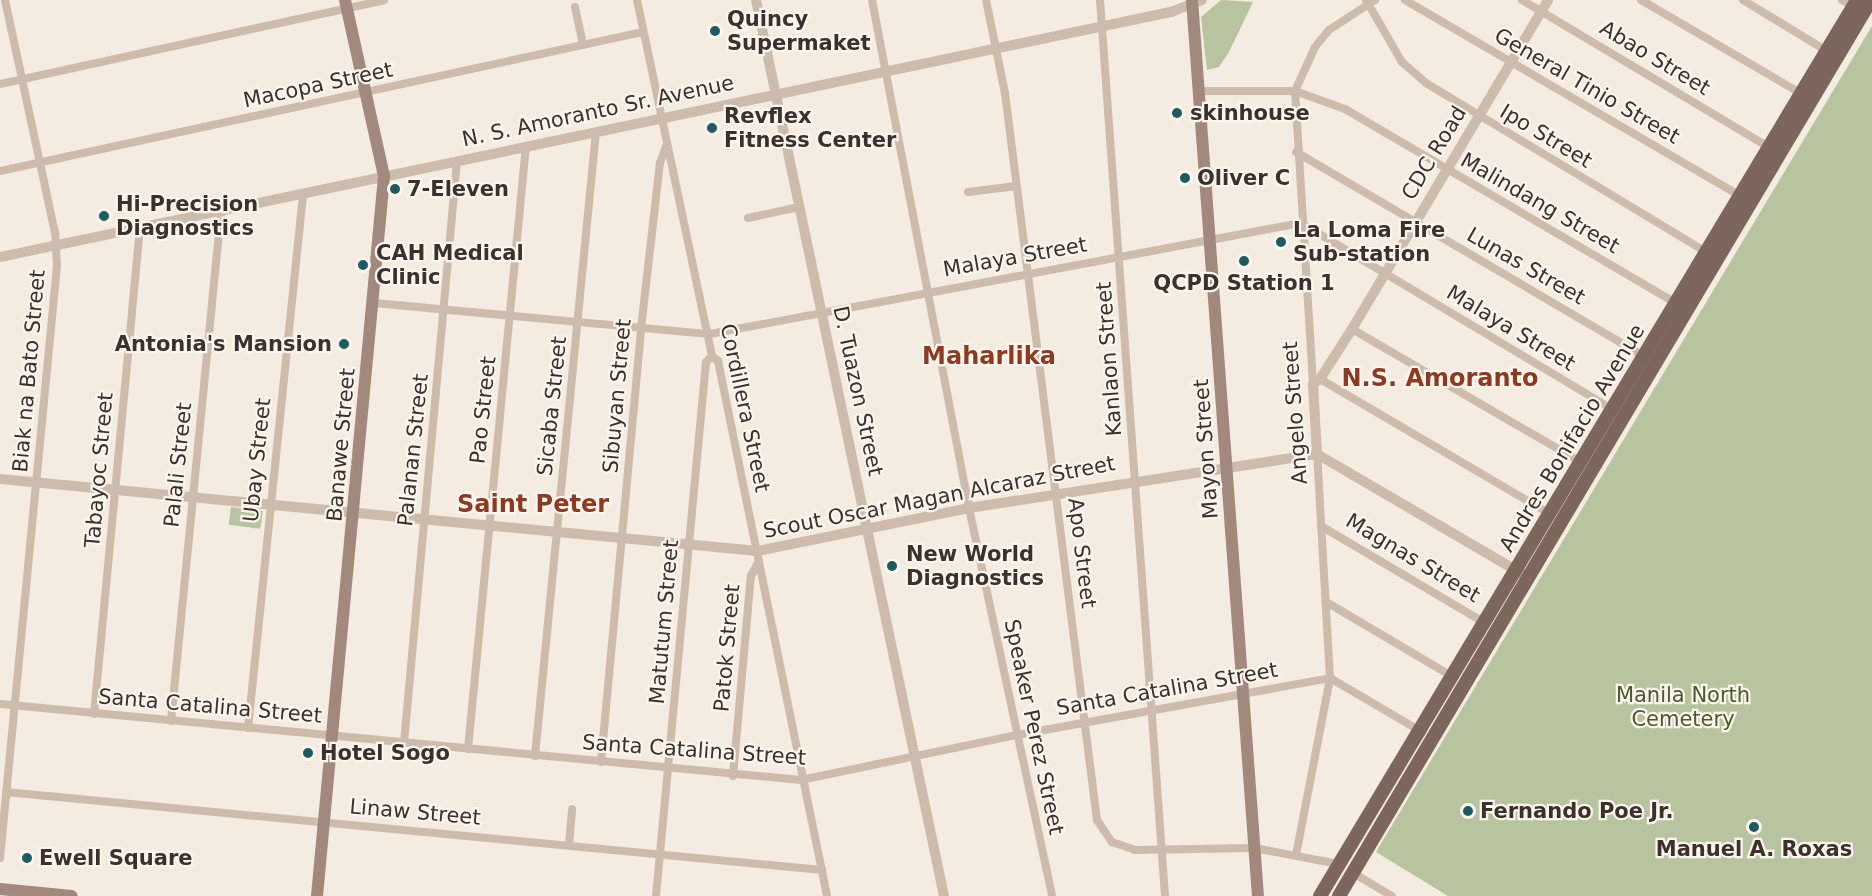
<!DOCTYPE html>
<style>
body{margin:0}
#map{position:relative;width:1872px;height:896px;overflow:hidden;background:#f4ebe1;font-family:"DejaVu Sans",sans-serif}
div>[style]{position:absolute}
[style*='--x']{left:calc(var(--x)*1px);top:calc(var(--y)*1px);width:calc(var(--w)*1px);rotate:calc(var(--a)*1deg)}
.green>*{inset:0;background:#b8c4a0;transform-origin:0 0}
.minor>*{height:8px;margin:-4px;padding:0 4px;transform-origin:4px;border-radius:4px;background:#cdbbac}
.tertiary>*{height:10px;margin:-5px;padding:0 5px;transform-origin:5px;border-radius:5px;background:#cdbbac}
.secondary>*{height:12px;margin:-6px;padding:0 6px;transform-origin:6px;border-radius:6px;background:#a18a7d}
.primary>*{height:14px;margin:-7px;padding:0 7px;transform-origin:7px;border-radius:7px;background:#7d675c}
.dots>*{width:16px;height:16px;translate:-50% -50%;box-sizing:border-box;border:3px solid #fbf5ee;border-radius:50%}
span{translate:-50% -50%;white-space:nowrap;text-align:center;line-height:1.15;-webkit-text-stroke:4.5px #fbf5ee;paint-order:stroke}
.poi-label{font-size:21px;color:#3b302b;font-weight:700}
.left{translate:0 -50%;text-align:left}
.right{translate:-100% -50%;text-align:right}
.street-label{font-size:21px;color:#3b302b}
.park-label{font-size:21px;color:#4a5a2e}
.quarter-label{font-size:24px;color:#8c3b22;font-weight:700}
</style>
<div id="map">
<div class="green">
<i style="clip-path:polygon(1221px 0,1253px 2px,1229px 52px,1219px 67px,1207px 70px,1201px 17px)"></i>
<i style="clip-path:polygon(1872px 26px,1872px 896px,1448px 896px,1376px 852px)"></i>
<i style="left:231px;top:507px;width:32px;height:18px;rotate:7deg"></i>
</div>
<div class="minor">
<i style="--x:637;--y:0;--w:364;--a:78.1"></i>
<i style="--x:712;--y:356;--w:8;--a:40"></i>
<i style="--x:718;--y:361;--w:546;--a:78.48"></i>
<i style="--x:872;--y:0;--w:517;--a:79.19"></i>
<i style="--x:969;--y:508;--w:397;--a:77.9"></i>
<i style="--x:986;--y:0;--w:95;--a:78.5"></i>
<i style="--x:1005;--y:93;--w:733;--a:82.79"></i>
<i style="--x:1097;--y:820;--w:27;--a:56"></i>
<i style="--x:1112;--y:842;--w:24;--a:19"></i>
<i style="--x:1135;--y:850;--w:119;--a:-1"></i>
<i style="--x:1254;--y:848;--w:86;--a:10.7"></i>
<i style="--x:1100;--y:0;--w:898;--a:85.85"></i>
<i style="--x:1366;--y:0;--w:72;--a:59.9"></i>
<i style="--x:1402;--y:62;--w:32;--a:41"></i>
<i style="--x:1426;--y:83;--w:327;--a:31.1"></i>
<i style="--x:1405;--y:0;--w:393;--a:30.3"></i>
<i style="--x:1522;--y:0;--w:287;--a:30.8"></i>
<i style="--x:1641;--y:0;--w:184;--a:30.3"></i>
<i style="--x:1743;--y:0;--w:102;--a:31.3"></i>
<i style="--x:1842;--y:0;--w:13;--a:29"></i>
<i style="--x:575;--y:7;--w:39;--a:78"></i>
<i style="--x:0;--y:84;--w:393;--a:-12.3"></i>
<i style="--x:1200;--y:91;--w:95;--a:0"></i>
<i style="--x:1295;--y:91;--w:53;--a:19.8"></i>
<i style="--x:1345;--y:109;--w:385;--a:30.4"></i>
<i style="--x:1296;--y:152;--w:405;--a:30.4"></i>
<i style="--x:0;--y:171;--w:658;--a:-12.2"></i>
<i style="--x:968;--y:192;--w:49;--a:-7"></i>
<i style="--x:748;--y:218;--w:52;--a:-12.2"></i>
<i style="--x:374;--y:303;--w:337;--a:5.3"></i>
<i style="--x:710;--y:334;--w:601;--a:-10.64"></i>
<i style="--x:1301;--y:223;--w:364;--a:30.9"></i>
<i style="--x:1352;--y:329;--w:266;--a:30.2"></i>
<i style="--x:1320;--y:379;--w:267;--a:30.4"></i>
<i style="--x:1313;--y:384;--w:294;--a:-93.5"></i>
<i style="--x:1295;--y:91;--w:48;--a:-65.6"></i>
<i style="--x:1315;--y:47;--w:22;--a:-51"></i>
<i style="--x:1329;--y:30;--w:55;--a:-33.1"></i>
<i style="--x:1321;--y:526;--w:191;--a:30.6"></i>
<i style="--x:1328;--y:603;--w:145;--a:30.6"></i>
<i style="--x:0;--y:704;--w:805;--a:5.42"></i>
<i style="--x:801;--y:780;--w:221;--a:-11.8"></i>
<i style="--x:1017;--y:735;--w:318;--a:-10.3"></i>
<i style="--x:1330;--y:678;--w:107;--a:30.4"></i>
<i style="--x:94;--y:714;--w:486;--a:-84.6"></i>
<i style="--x:171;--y:721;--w:511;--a:-84.39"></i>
<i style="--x:248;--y:728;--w:536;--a:-84.11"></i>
<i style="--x:404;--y:743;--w:584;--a:-84.8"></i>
<i style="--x:468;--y:749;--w:606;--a:-84.51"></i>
<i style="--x:535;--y:756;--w:627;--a:-84.42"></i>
<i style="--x:601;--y:762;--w:435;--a:-84.7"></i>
<i style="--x:641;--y:329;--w:167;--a:-83.5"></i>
<i style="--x:660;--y:163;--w:20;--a:-70"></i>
<i style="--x:733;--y:776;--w:201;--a:-84.9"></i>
<i style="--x:751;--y:576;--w:17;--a:-62"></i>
<i style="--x:6;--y:792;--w:820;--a:5.46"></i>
<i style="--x:569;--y:845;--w:36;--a:-85"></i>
<i style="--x:1296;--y:855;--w:180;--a:-79.1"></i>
<i style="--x:1330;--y:678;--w:224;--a:-93.3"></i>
<i style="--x:0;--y:858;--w:595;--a:-84.5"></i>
<i style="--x:57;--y:266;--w:33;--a:-93"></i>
<i style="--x:55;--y:233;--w:238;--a:-102.1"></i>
<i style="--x:1353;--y:873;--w:45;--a:30.5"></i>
<i style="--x:656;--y:896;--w:536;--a:-84.65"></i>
<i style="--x:706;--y:362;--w:8;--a:-45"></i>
</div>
<div class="tertiary">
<i style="--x:756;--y:0;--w:916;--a:78.15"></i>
<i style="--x:0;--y:257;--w:1196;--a:-11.82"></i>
<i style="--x:1171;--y:12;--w:33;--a:-21"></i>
<i style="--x:1317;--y:454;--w:70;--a:-93.3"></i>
<i style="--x:1313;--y:384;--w:9;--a:-36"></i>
<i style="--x:1320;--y:379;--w:59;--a:-57.4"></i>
<i style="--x:1352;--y:329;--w:383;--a:-59.2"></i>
<i style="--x:0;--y:479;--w:761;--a:5.43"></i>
<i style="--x:758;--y:551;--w:215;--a:-11.5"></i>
<i style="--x:969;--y:508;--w:352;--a:-8.8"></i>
<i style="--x:1317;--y:454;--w:246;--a:30.3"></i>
</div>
<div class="secondary">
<i style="--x:1192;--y:0;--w:898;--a:85.79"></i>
<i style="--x:0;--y:889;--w:72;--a:5.6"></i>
<i style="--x:317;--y:896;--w:723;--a:-84.68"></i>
<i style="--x:384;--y:176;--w:180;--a:-102.5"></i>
</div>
<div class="primary">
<i style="--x:1320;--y:896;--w:1045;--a:-59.06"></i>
<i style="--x:1339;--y:896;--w:1042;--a:-59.3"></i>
</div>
<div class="dots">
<i style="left:715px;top:31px;background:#1f5a5e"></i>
<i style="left:1177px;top:113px;background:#1f5a5e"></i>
<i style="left:712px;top:128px;background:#1f5a5e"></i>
<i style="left:1185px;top:178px;background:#1f5a5e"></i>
<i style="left:395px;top:189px;background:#1f5a5e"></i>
<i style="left:104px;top:216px;background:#1f5a5e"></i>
<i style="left:1281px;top:242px;background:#1f5a5e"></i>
<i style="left:1244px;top:261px;background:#1f5a5e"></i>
<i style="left:363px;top:265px;background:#1f5a5e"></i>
<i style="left:344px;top:344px;background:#1f5a5e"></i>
<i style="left:892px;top:566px;background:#1f5a5e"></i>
<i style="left:308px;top:753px;background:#1f5a5e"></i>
<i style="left:1468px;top:811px;background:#1f5a5e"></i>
<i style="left:1754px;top:827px;background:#1f5a5e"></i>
<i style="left:27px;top:858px;background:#1f5a5e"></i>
</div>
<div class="poi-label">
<span class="left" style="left:727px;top:31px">Quincy<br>Supermaket</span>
<span class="left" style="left:1190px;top:113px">skinhouse</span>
<span class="left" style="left:724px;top:128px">Revflex<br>Fitness Center</span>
<span class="left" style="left:1197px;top:178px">Oliver C</span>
<span class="left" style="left:407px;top:189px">7-Eleven</span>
<span class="left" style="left:116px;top:216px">Hi-Precision<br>Diagnostics</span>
<span class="left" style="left:1293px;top:242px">La Loma Fire<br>Sub-station</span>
<span class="left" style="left:376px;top:265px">CAH Medical<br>Clinic</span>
<span style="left:1244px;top:283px">QCPD Station 1</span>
<span class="right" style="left:332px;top:344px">Antonia's Mansion</span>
<span class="left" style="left:906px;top:566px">New World<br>Diagnostics</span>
<span class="left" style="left:320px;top:753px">Hotel Sogo</span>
<span class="left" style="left:1480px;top:811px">Fernando Poe Jr.</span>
<span style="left:1754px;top:849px">Manuel A. Roxas</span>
<span class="left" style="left:39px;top:858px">Ewell Square</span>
</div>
<div class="street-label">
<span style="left:1655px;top:58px;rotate:31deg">Abao Street</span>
<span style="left:318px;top:85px;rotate:-12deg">Macopa Street</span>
<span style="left:1587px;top:86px;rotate:30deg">General Tinio Street</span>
<span style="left:598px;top:111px;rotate:-12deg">N. S. Amoranto Sr. Avenue</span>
<span style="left:1546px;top:136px;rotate:31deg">Ipo Street</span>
<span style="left:1434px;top:153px;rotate:-59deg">CDC Road</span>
<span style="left:1540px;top:203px;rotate:30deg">Malindang Street</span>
<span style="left:1015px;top:257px;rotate:-10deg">Malaya Street</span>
<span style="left:1526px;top:266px;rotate:30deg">Lunas Street</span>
<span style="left:1511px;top:328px;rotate:31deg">Malaya Street</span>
<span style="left:1109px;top:359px;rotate:-94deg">Kanlaon Street</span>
<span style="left:29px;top:371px;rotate:-85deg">Biak na Bato Street</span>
<span style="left:858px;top:391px;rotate:78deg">D. Tuazon Street</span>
<span style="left:617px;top:396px;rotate:-85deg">Sibuyan Street</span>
<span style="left:552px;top:406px;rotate:-84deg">Sicaba Street</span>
<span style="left:745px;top:408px;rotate:78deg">Cordillera Street</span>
<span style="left:483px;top:410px;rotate:-84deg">Pao Street</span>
<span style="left:1295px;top:413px;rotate:-94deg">Angelo Street</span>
<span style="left:1572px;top:438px;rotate:-59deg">Andres Bonifacio Avenue</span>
<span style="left:341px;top:445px;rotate:-85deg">Banawe Street</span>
<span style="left:1206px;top:449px;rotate:-94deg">Mayon Street</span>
<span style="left:413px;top:450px;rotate:-84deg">Palanan Street</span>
<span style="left:257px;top:460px;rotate:-84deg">Ubay Street</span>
<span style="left:178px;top:465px;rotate:-84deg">Palali Street</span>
<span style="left:99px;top:470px;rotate:-85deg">Tabayoc Street</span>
<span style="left:939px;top:497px;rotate:-11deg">Scout Oscar Magan Alcaraz Street</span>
<span style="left:1082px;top:553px;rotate:83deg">Apo Street</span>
<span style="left:1413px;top:558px;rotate:31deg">Magnas Street</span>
<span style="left:664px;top:622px;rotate:-85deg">Matutum Street</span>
<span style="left:727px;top:648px;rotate:-85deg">Patok Street</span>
<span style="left:1167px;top:689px;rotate:-10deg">Santa Catalina Street</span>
<span style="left:210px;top:706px;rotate:5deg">Santa Catalina Street</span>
<span style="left:1034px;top:727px;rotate:78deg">Speaker Perez Street</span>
<span style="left:694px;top:750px;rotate:4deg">Santa Catalina Street</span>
<span style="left:415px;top:812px;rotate:5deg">Linaw Street</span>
</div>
<div class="park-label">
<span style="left:1683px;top:707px">Manila North<br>Cemetery</span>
</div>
<div class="quarter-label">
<span style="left:989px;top:357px">Maharlika</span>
<span style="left:1440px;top:379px">N.S. Amoranto</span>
<span style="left:533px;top:505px">Saint Peter</span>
</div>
</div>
